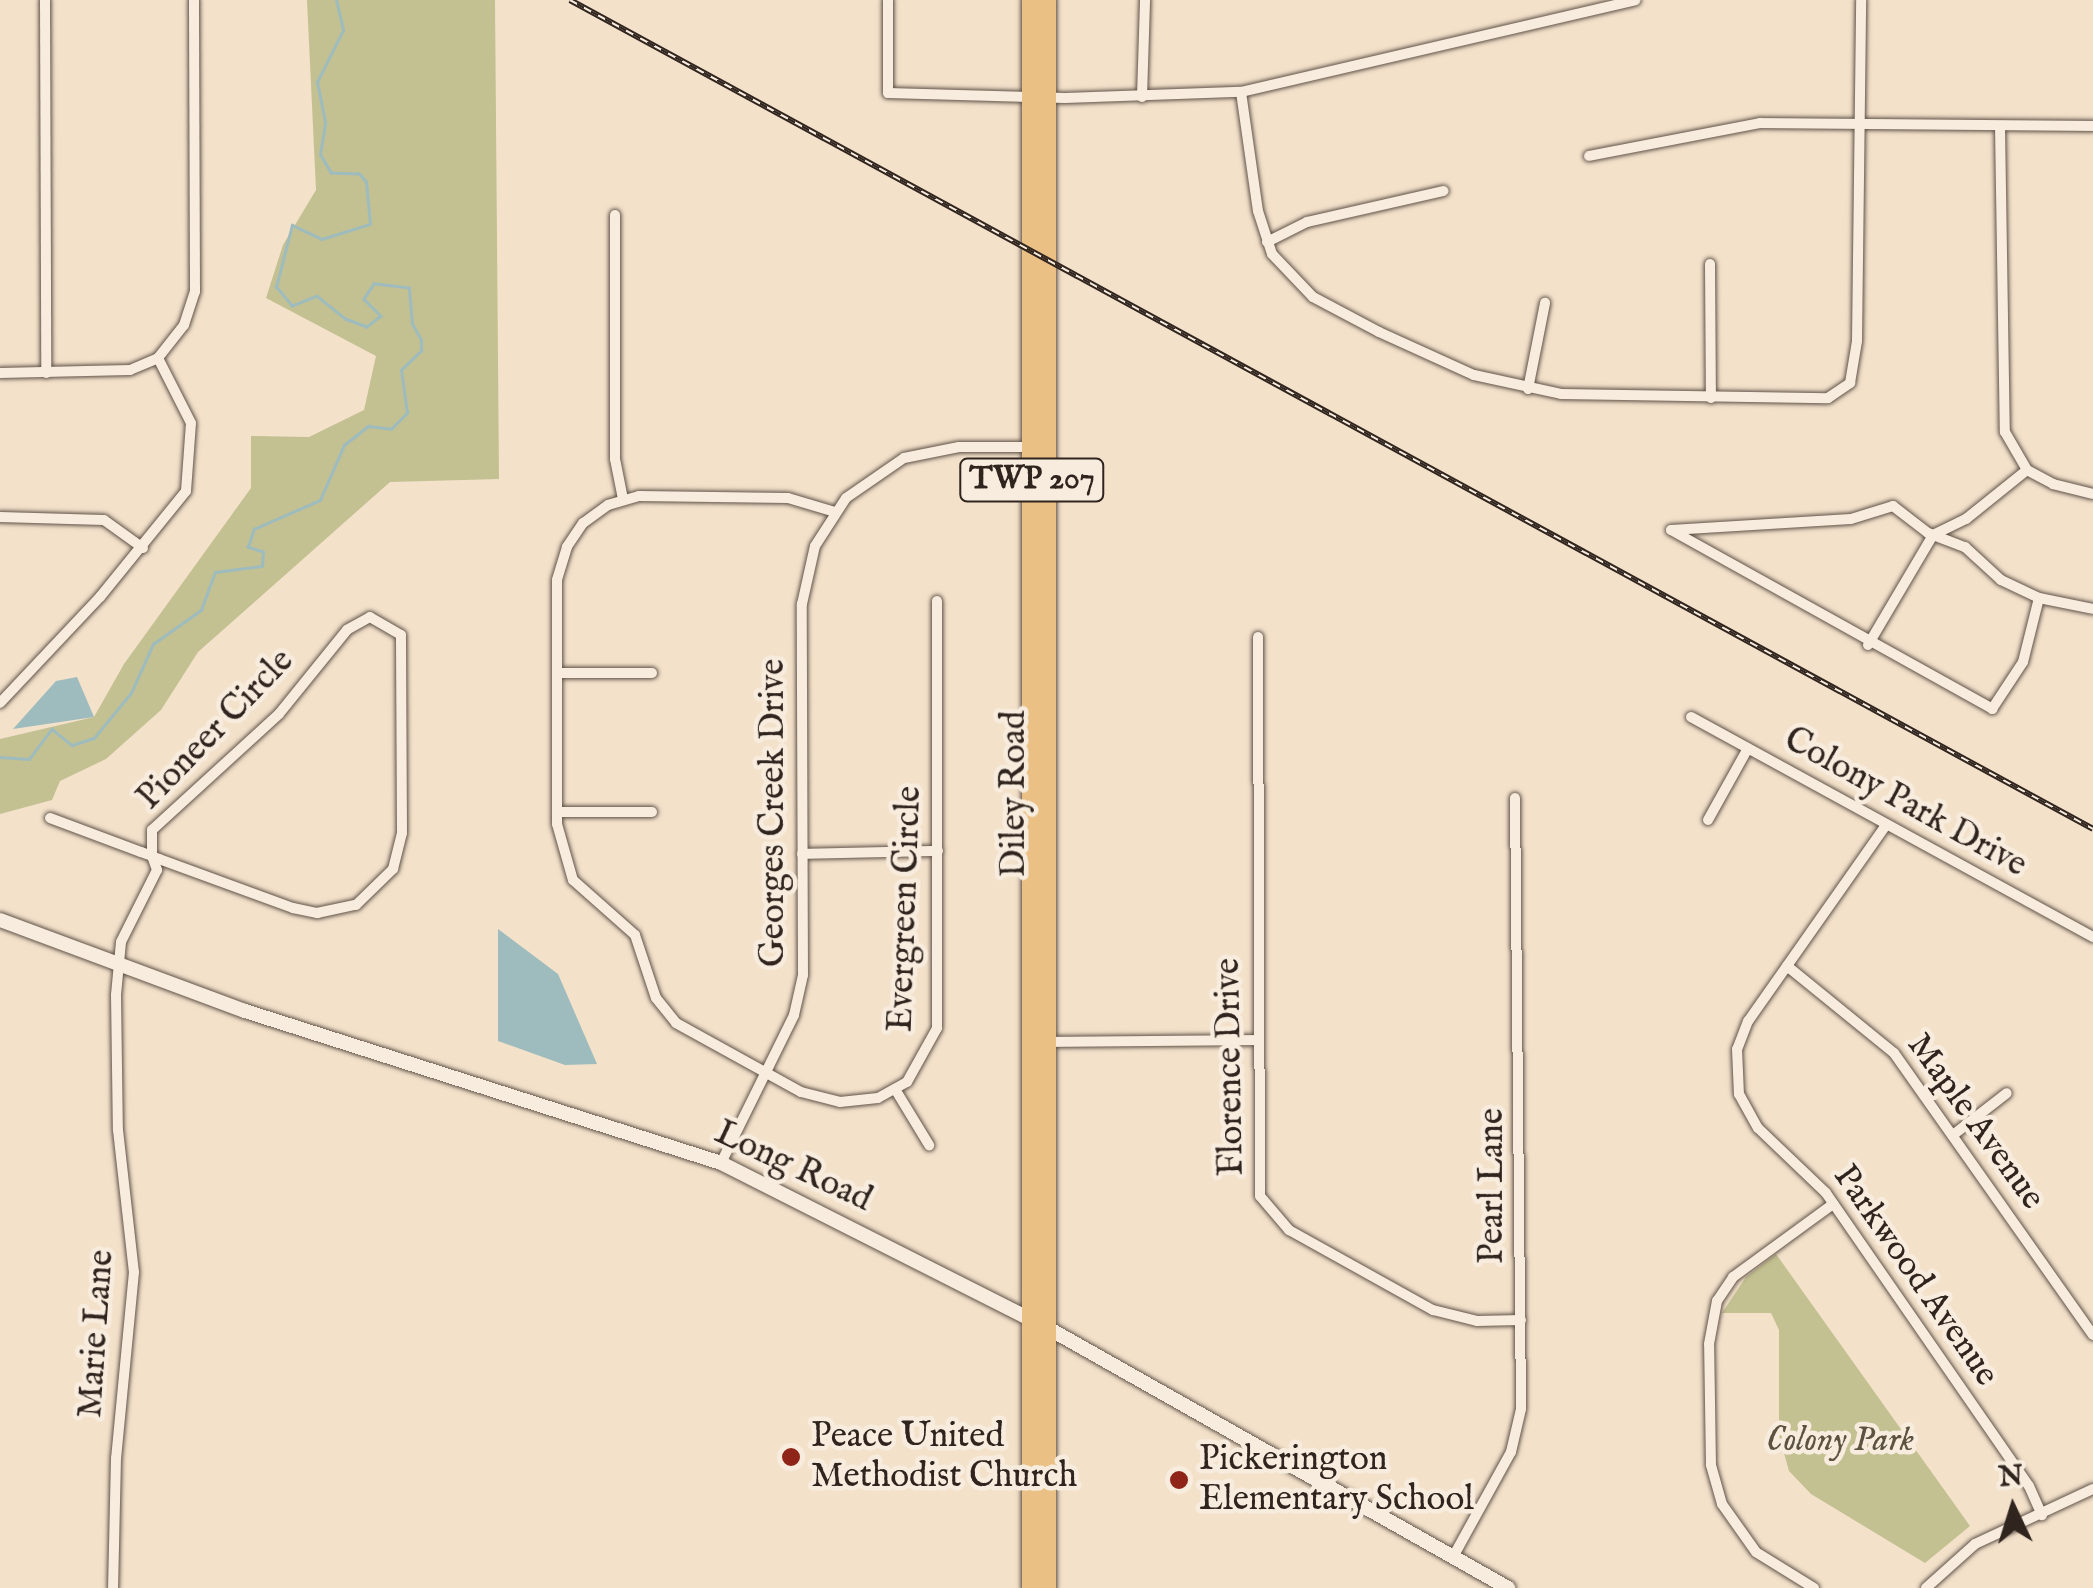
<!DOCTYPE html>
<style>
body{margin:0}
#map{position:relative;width:2093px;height:1588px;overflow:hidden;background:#f3e1ca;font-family:"IM FELL English",serif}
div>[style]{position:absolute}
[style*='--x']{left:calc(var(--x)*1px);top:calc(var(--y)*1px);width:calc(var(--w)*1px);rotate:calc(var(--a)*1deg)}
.green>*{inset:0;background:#c3c091}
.water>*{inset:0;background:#9ebcbe}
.stream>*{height:2.5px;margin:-1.25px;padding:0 1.25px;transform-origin:1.25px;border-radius:1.25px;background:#9ebcbe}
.roads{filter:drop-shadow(0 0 2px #605349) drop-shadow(0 0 2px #605349)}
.street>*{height:10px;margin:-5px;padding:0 5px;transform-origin:5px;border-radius:5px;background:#f7ecdd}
.secondary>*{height:14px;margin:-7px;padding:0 7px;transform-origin:7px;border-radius:7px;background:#f7ecdd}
.highway>*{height:18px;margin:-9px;padding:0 9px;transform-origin:9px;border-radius:9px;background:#eac085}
.rail>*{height:6px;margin-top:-3px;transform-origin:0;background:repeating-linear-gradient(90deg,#f7ecdd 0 8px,#2f241e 0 16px);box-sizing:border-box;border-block:2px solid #2f241e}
.dots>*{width:28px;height:28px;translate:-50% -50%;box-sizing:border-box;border:5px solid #f7ecdd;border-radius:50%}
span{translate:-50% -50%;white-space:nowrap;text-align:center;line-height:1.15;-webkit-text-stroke:9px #f7ecdd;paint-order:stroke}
.shield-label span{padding:2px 8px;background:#f7ecdd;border:2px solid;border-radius:8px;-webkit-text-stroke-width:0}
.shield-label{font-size:32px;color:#2f241e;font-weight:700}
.street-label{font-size:35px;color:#2f241e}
.poi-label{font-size:35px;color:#2f241e}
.left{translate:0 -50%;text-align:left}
.park-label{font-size:35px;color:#5b5340;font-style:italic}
.north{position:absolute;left:1963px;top:1458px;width:100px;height:100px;-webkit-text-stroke:8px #f7ecdd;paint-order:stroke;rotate:356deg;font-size:28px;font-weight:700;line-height:40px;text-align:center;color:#2f241e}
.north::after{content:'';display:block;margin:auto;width:35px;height:45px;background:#2f241e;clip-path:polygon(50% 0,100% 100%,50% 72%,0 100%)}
</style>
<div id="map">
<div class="green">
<i style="clip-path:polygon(307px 0,495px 0,499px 479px,390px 482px,198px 652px,161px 710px,106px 759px,60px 781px,52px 800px,0 814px,0 739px,94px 717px,124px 664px,251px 488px,251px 436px,309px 437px,364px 410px,376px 356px,266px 298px,283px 245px,316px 190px)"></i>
<i style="clip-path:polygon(1776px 1254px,1970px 1526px,1925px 1563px,1811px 1494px,1789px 1471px,1779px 1435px,1779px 1330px,1771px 1313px,1722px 1313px,1746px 1277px)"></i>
</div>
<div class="water">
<i style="clip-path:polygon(77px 677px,94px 717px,13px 729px,56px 681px)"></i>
<i style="clip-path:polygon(498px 929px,558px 974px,597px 1064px,565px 1065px,498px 1041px)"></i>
</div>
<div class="stream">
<i style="--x:0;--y:757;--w:29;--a:4"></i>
<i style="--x:29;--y:759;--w:38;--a:-53"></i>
<i style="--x:52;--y:729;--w:26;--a:39"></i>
<i style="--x:72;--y:745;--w:23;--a:-18"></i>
<i style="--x:94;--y:738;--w:58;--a:-50.6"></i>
<i style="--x:131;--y:693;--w:54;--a:-65.8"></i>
<i style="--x:153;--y:644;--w:59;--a:-35.3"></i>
<i style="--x:201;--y:610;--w:40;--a:-69.8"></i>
<i style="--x:215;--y:572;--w:47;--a:-7.3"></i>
<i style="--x:262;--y:566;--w:14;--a:-86"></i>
<i style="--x:263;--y:552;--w:16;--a:-162"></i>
<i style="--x:248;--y:547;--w:19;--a:-72"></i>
<i style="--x:254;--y:529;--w:72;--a:-23.7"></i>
<i style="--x:320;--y:500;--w:60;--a:-66.4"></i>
<i style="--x:344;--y:445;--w:31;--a:-38"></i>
<i style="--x:368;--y:426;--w:23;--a:7"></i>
<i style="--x:391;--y:429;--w:23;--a:-45"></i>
<i style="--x:407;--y:413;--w:43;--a:-97.9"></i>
<i style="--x:401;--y:370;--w:28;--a:-44"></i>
<i style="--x:421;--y:351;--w:11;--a:-90"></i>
<i style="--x:421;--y:340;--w:18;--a:-119"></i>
<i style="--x:412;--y:324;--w:36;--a:-95"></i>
<i style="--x:409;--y:288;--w:35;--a:-173"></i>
<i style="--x:374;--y:284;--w:18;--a:124"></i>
<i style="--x:364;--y:299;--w:24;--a:45"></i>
<i style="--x:381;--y:316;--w:18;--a:142"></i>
<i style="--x:367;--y:327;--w:23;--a:-160"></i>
<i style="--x:345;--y:319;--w:36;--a:-141"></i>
<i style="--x:317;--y:296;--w:27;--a:158"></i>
<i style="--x:292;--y:306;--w:25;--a:-130"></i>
<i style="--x:276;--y:287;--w:64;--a:-75.5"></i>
<i style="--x:292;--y:225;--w:33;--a:25"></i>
<i style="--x:322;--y:239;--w:50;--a:-17.4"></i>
<i style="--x:370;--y:224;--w:42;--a:-95.4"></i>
<i style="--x:366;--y:182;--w:11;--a:-131"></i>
<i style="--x:359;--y:174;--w:28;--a:-178"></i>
<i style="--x:331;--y:173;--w:21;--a:-121"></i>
<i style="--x:320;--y:155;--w:33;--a:-81"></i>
<i style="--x:325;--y:122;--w:41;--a:-101.3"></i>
<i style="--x:317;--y:82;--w:58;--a:-63.4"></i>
<i style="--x:343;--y:30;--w:31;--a:-103"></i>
</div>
<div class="roads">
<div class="street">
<i style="--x:45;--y:0;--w:373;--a:89.8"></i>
<i style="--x:888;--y:0;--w:93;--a:90"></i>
<i style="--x:888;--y:93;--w:177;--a:1.6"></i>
<i style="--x:1065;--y:98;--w:176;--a:-2"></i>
<i style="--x:1241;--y:92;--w:405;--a:-13.1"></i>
<i style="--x:1241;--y:92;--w:120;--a:81.9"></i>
<i style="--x:1258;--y:211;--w:45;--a:72"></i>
<i style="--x:1272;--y:254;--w:59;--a:46.4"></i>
<i style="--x:1313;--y:297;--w:75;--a:27.9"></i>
<i style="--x:1379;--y:332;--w:104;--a:24.4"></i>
<i style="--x:1474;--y:375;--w:89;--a:12.3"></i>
<i style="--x:1561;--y:394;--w:267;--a:0.9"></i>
<i style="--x:1828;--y:398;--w:27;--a:-34"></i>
<i style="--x:1850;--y:383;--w:43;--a:-80.5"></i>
<i style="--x:1857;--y:341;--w:341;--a:-89.3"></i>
<i style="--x:1142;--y:97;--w:97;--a:-88.2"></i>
<i style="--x:2000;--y:126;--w:306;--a:89.1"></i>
<i style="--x:2005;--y:432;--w:44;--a:59.9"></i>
<i style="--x:2027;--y:470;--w:30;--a:28"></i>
<i style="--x:2053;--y:484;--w:41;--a:14"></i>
<i style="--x:1589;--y:156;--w:174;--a:-10.9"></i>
<i style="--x:1760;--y:123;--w:333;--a:0.5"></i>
<i style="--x:615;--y:215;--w:244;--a:90"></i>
<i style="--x:615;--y:459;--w:41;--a:78.7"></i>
<i style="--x:1267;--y:242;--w:45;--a:-26.6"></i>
<i style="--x:1307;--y:222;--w:140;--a:-12.8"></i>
<i style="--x:1710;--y:264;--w:134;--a:89.6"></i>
<i style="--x:0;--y:373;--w:130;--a:-1.3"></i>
<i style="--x:130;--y:370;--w:30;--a:-23"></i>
<i style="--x:158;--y:358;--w:42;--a:-51.8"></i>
<i style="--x:184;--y:325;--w:35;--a:-72"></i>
<i style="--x:195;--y:292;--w:292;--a:-90.2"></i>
<i style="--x:1528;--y:389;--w:88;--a:-78.8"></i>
<i style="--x:835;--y:512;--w:49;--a:-163.4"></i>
<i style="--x:788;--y:498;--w:149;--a:-179.2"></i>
<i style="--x:639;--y:496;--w:32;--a:164"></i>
<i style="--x:608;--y:505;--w:31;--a:144"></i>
<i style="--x:583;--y:523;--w:29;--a:124"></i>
<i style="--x:567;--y:547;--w:34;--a:107"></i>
<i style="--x:557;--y:580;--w:244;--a:90"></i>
<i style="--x:557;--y:824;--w:58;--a:74.1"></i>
<i style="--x:573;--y:880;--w:83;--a:41.6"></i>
<i style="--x:635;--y:935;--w:66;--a:71.6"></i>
<i style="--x:656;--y:998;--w:32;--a:51"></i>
<i style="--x:676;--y:1023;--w:143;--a:28.9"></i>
<i style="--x:801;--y:1092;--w:40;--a:14.4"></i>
<i style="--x:840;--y:1102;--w:38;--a:-6"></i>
<i style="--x:878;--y:1098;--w:33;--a:-29"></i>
<i style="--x:907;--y:1082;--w:62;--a:-60.9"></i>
<i style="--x:937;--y:1028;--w:427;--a:-90"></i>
<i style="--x:0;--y:517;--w:104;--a:1.7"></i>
<i style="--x:104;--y:520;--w:48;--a:35.7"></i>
<i style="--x:1671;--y:530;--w:368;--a:29.1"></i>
<i style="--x:1992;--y:709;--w:56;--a:-56.6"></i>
<i style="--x:2023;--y:662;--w:66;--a:-76"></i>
<i style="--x:1671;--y:530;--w:180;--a:-3.5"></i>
<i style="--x:1851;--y:519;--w:44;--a:-17.2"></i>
<i style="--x:1893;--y:506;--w:44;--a:37.6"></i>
<i style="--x:1928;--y:533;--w:40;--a:21"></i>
<i style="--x:1965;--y:547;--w:49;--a:42.5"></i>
<i style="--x:2001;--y:580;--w:42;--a:25.3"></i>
<i style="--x:2039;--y:598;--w:55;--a:11.5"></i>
<i style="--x:1258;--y:637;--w:559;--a:89.8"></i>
<i style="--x:1260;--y:1196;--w:45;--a:49.5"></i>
<i style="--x:1289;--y:1230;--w:165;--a:29.1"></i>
<i style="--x:1433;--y:1310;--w:45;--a:14"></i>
<i style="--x:1477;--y:1321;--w:44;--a:-1.3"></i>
<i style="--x:1868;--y:645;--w:128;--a:-59.4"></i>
<i style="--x:1933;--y:535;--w:37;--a:-26"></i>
<i style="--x:1966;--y:519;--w:78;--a:-38.8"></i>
<i style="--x:557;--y:673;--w:95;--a:0"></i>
<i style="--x:0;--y:703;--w:146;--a:-46.7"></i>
<i style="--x:100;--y:597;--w:136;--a:-50.9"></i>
<i style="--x:186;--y:491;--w:68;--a:-85.8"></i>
<i style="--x:191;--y:423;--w:73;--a:-116.9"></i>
<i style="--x:1691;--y:717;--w:458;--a:28.7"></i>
<i style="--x:557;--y:812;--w:95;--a:0"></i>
<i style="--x:50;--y:818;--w:97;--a:20.5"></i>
<i style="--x:141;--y:852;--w:12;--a:20"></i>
<i style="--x:152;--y:856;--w:8;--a:23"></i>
<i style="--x:159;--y:859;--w:143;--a:20.1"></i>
<i style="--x:293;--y:908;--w:25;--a:12"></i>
<i style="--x:317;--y:913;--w:40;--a:-12"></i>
<i style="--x:356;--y:905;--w:52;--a:-44.2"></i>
<i style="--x:393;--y:869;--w:37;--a:-76"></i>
<i style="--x:402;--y:833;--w:198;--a:-90.3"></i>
<i style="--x:401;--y:635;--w:36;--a:-150"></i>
<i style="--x:370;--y:617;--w:26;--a:151"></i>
<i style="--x:347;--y:630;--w:108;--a:129"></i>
<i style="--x:279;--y:714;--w:172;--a:137.6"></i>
<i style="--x:152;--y:830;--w:26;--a:90"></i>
<i style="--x:152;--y:856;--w:15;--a:70"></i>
<i style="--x:157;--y:870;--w:80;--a:116.6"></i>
<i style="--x:121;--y:942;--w:53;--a:95.4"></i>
<i style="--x:116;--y:995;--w:135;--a:89.2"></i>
<i style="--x:118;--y:1130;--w:143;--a:83.6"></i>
<i style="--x:134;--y:1272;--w:187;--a:95.5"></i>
<i style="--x:116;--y:1458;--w:130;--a:91.3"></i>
<i style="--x:1708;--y:820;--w:82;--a:-60.9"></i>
<i style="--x:1886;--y:825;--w:240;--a:125.1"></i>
<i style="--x:1748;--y:1021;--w:30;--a:111"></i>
<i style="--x:1737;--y:1049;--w:45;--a:87.5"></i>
<i style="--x:1739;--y:1094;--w:39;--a:61"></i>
<i style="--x:1758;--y:1128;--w:94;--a:43.7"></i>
<i style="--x:1826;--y:1193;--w:356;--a:55.3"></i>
<i style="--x:2029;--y:1486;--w:32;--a:66"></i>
<i style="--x:802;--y:854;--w:136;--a:-1.3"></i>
<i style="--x:1787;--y:966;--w:138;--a:39.1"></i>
<i style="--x:1894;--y:1053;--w:345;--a:54.8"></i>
<i style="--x:1046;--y:1042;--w:210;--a:-0.5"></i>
<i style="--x:895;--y:1089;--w:66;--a:58.7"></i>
<i style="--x:1953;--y:1135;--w:68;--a:-37.9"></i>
<i style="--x:721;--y:1163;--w:165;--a:-63.7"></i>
<i style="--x:794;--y:1015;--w:41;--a:-77.3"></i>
<i style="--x:803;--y:975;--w:371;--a:-90.2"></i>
<i style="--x:802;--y:604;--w:59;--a:-77.4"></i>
<i style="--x:815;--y:546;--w:57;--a:-57.1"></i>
<i style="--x:846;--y:498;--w:70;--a:-34.6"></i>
<i style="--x:904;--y:458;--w:56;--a:-11.3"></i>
<i style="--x:959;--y:447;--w:72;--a:0"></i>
<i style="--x:1453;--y:1557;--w:120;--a:-61.1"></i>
<i style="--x:1511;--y:1452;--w:44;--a:-76.9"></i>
<i style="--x:1521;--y:1409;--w:611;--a:-90.56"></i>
<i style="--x:1814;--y:1588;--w:68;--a:-148.2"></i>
<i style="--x:1756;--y:1552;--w:59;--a:-125.3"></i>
<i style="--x:1722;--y:1504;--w:41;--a:-105.8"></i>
<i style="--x:1711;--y:1465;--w:121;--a:-90.9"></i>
<i style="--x:1709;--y:1344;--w:44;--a:-79.5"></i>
<i style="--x:1717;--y:1301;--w:29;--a:-56"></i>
<i style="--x:1733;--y:1277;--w:124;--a:-36.1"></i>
<i style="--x:1926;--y:1588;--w:66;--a:-41.9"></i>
<i style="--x:1975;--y:1544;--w:130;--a:-25"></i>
</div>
<div class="secondary">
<i style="--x:0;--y:920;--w:261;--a:20.4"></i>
<i style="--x:245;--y:1011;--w:500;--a:17.7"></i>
<i style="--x:721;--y:1163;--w:364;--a:26.8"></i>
<i style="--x:1046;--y:1327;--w:531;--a:29.46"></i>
</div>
<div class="highway">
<i style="--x:1047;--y:0;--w:1588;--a:90"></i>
<i style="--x:1031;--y:1588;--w:1588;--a:-90"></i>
</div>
</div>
<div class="rail">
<i style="--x:570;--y:0;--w:1734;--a:28.56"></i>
</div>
<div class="dots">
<i style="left:791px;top:1457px;background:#8f2418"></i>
<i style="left:1179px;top:1480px;background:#8f2418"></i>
</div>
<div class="shield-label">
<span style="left:1032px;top:480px">TWP 207</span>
</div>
<div class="street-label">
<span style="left:216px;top:730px;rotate:-46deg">Pioneer Circle</span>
<span style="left:1015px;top:794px;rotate:-90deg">Diley Road</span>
<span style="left:1905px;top:803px;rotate:29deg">Colony Park Drive</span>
<span style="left:774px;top:813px;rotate:-90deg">Georges Creek Drive</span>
<span style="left:906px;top:909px;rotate:-88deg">Evergreen Circle</span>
<span style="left:1231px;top:1067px;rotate:-91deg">Florence Drive</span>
<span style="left:1975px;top:1122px;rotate:54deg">Maple Avenue</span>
<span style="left:793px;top:1167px;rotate:25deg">Long Road</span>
<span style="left:1493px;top:1186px;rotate:-90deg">Pearl Lane</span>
<span style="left:1915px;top:1276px;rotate:55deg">Parkwood Avenue</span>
<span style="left:97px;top:1334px;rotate:-86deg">Marie Lane</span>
</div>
<div class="poi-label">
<span class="left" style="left:811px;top:1457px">Peace United<br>Methodist Church</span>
<span class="left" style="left:1199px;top:1480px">Pickerington<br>Elementary School</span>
</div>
<div class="park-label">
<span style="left:1840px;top:1441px">Colony Park</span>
</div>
<div class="north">N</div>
</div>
